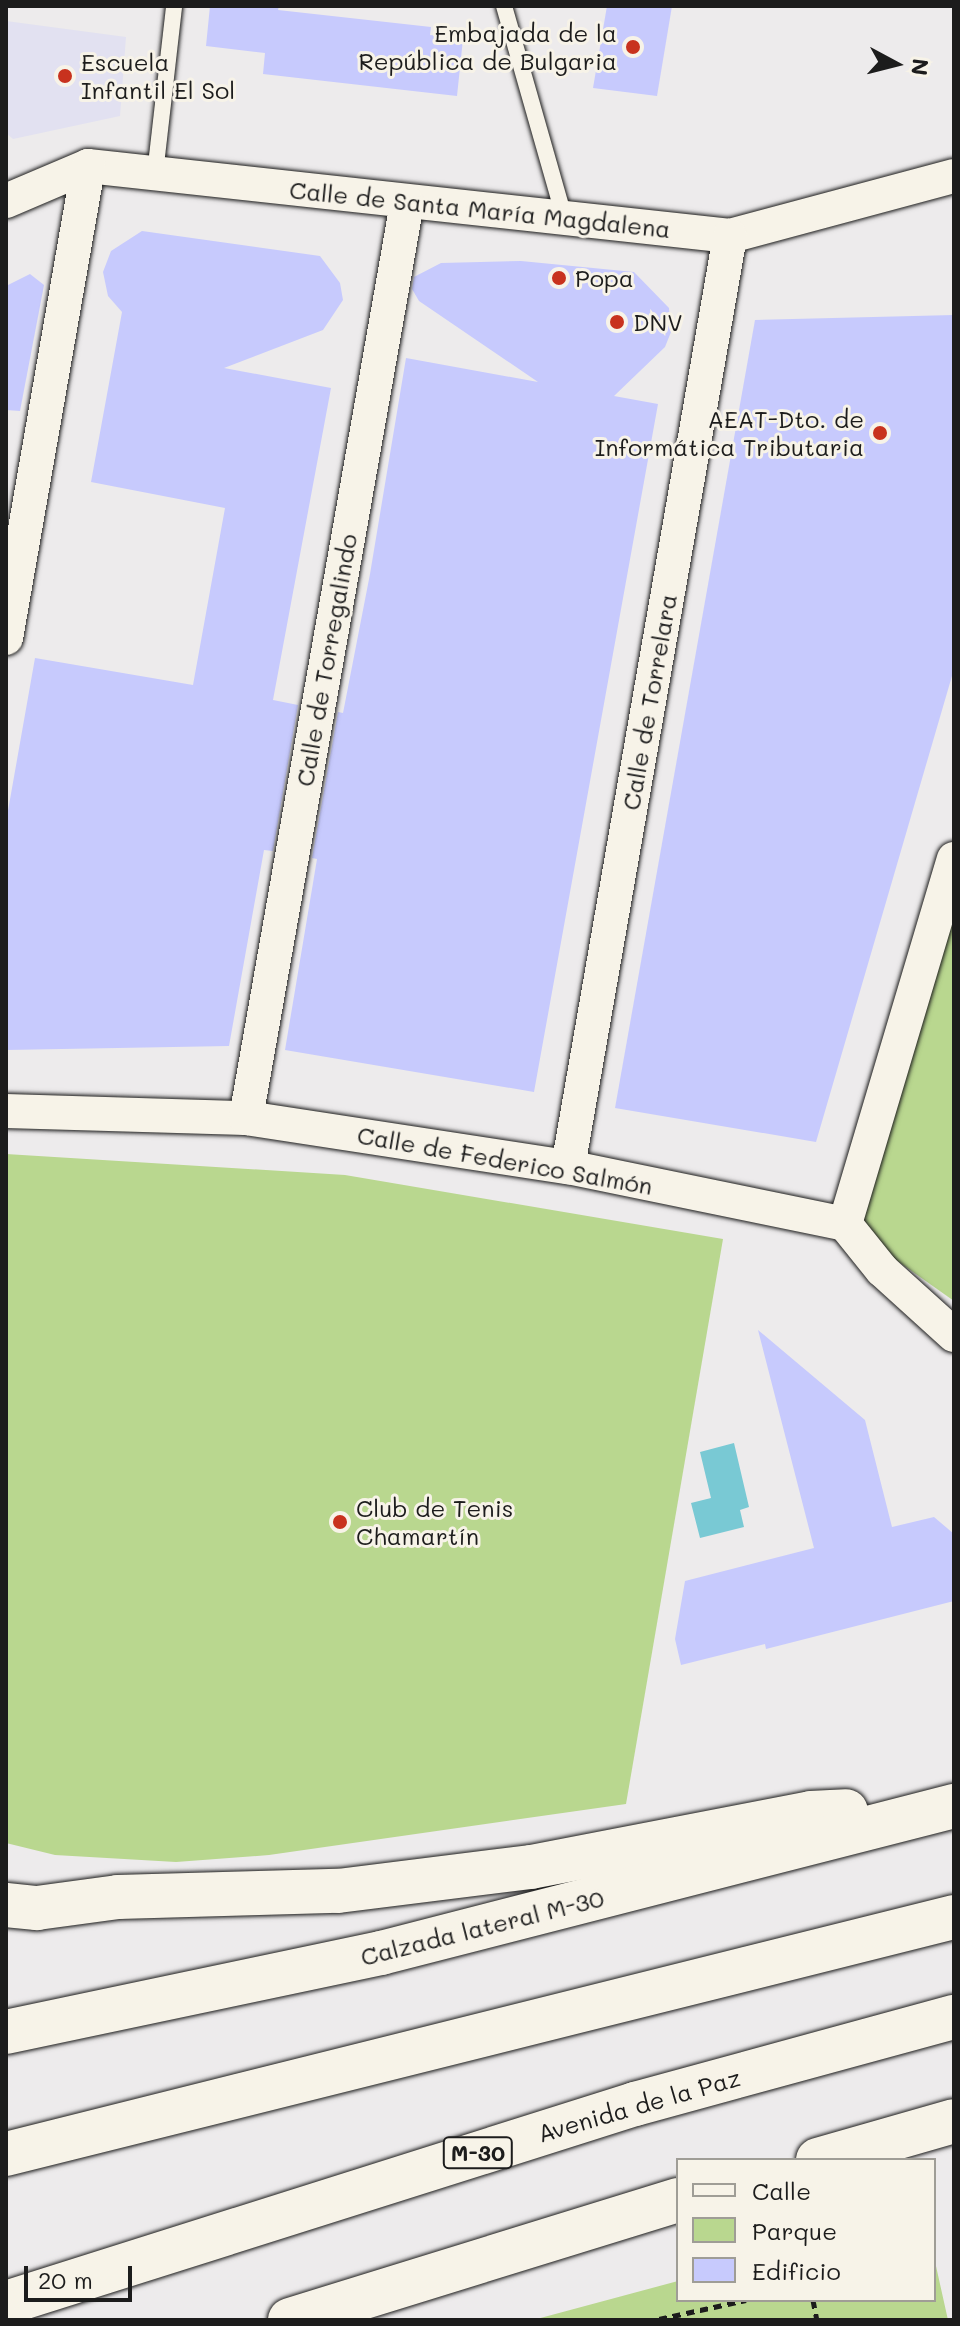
<!DOCTYPE html>
<meta charset="utf-8">
<style>
body{margin:0}
#map{position:relative;width:960px;height:2326px;overflow:hidden;background:#edebec;font-family:Mali,sans-serif}
div>[style]{position:absolute}
[style*='--x']{left:calc(var(--x)*1px);top:calc(var(--y)*1px);width:calc(var(--w)*1px);rotate:calc(var(--a)*1deg)}
.built>*{inset:0;background:#e2e1f1}
.green>*{inset:0;background:#b9d78f}
.water>*{inset:0;background:#79c9d4}
.building>*{inset:0;background:#c7cafd}
.path>*{height:5px;margin-top:-2.5px;transform-origin:0;background:repeating-linear-gradient(90deg,#1c1c1c 0 8px,transparent 0 14px)}
.roads{filter:drop-shadow(0 0 2px #1c1c1c) drop-shadow(0 0 2px #1c1c1c)}
.lane>*{height:16px;margin:-8px;padding:0 8px;transform-origin:8px;border-radius:8px;background:#f7f3e8}
.street>*{height:34px;margin:-17px;padding:0 17px;transform-origin:17px;border-radius:17px;background:#f7f3e8}
.highway>*{height:44px;margin:-22px;padding:0 22px;transform-origin:22px;border-radius:22px;background:#f7f3e8}
.dots>*{width:22px;height:22px;translate:-50% -50%;box-sizing:border-box;border:4px solid #f7f3e8;border-radius:50%}
span{translate:-50% -50%;white-space:nowrap;text-align:center;line-height:1.15;-webkit-text-stroke:6px #f7f3e8;paint-order:stroke}
.shield-label span{padding:2px 6px;background:#f7f3e8;border:2px solid;border-radius:6px;-webkit-text-stroke-width:0}
.shield-label{font-size:22px;color:#1c1c1c;font-weight:700}
.poi-label{font-size:24px;color:#1c1c1c}
.right{translate:-100% -50%;text-align:right}
.left{translate:0 -50%;text-align:left}
.street-label{font-size:24px;color:#1c1c1c}
.frame{position:absolute;inset:0;border:8px solid #1c1c1c;pointer-events:none}
.legend{position:absolute;left:676px;top:2158px;width:260px;height:144px;box-sizing:border-box;background:#f7f3e8;border:2px solid #9f9d96;margin:0;padding:10px 14px;list-style:none;font-size:24px;color:#1c1c1c}
.legend li{display:flex;align-items:center;gap:16px;height:40px}
.legend b{width:40px;border:2px solid #9f9d96}
.north{position:absolute;left:856px;top:24px;width:80px;height:80px;-webkit-text-stroke:6px #f7f3e8;paint-order:stroke;rotate:97deg;font-size:22px;font-weight:700;line-height:32px;text-align:center;color:#1c1c1c}
.north::after{content:'';display:block;margin:auto;width:28px;height:36px;background:#1c1c1c;clip-path:polygon(50% 0,100% 100%,50% 72%,0 100%)}
.scale{position:absolute;left:24px;top:2266px;width:108px;height:36px;box-sizing:border-box;border:4px solid #1c1c1c;border-top:0;padding-left:10px;font-size:24px;line-height:28px;white-space:nowrap;color:#1c1c1c;-webkit-text-stroke:6px #f7f3e8;paint-order:stroke}
</style>
<div id="map">
<div class="built">
<i style="clip-path:polygon(6px 21px,126px 37px,120px 116px,13px 139px,6px 133px)"></i>
</div>
<div class="green">
<i style="clip-path:polygon(954px 859px,954px 1301px,845px 1224px)"></i>
<i style="clip-path:polygon(6px 1154px,345px 1175px,723px 1239px,626px 1804px,269px 1855px,176px 1862px,55px 1855px,6px 1843px)"></i>
<i style="clip-path:polygon(934px 2257px,948px 2320px,533px 2320px,678px 2281px,678px 2300px,934px 2300px)"></i>
</div>
<div class="water">
<i style="clip-path:polygon(734px 1443px,749px 1507px,740px 1510px,744px 1527px,700px 1538px,691px 1503px,711px 1498px,700px 1452px)"></i>
</div>
<div class="building">
<i style="clip-path:polygon(210px 6px,279px 6px,278px 10px,431px 27px,430px 35px,463px 39px,457px 96px,263px 74px,265px 53px,206px 46px)"></i>
<i style="clip-path:polygon(607px 6px,672px 6px,657px 96px,593px 88px)"></i>
<i style="clip-path:polygon(142px 231px,320px 256px,340px 283px,343px 300px,323px 330px,224px 368px,331px 388px,273px 700px,298px 705px,273px 851px,264px 850px,229px 1046px,6px 1050px,6px 822px,35px 658px,193px 685px,225px 508px,91px 482px,122px 312px,108px 296px,103px 272px,111px 251px)"></i>
<i style="clip-path:polygon(521px 261px,634px 272px,669px 308px,671px 332px,665px 347px,614px 396px,658px 404px,534px 1092px,285px 1050px,317px 859px,312px 858px,338px 712px,343px 713px,370px 574px,406px 358px,538px 382px,419px 301px,412px 289px,414px 277px,441px 263px)"></i>
<i style="clip-path:polygon(30px 274px,44px 285px,20px 411px,6px 410px,6px 286px)"></i>
<i style="clip-path:polygon(954px 315px,954px 669px,816px 1142px,615px 1108px,755px 320px)"></i>
<i style="clip-path:polygon(758px 1330px,865px 1420px,892px 1527px,934px 1517px,954px 1534px,954px 1601px,766px 1649px,765px 1644px,681px 1665px,675px 1639px,685px 1581px,814px 1548px)"></i>
</div>
<div class="path">
<i style="--x:813;--y:2300;--w:20;--a:79"></i>
<i style="--x:659;--y:2319;--w:89;--a:-12.3"></i>
</div>
<div class="roads">
<div class="lane">
<i style="--x:504;--y:6;--w:219;--a:74.1"></i>
<i style="--x:155;--y:174;--w:169;--a:-83.5"></i>
</div>
<div class="street">
<i style="--x:6;--y:201;--w:89;--a:-23.1"></i>
<i style="--x:88;--y:166;--w:646;--a:6.22"></i>
<i style="--x:730;--y:236;--w:232;--a:-15"></i>
<i style="--x:6;--y:638;--w:479;--a:-80.1"></i>
<i style="--x:6;--y:1111;--w:240;--a:1.7"></i>
<i style="--x:246;--y:1118;--w:326;--a:8.7"></i>
<i style="--x:568;--y:1167;--w:283;--a:11.6"></i>
<i style="--x:845;--y:1224;--w:59;--a:51.2"></i>
<i style="--x:882;--y:1270;--w:97;--a:42.1"></i>
<i style="--x:246;--y:1118;--w:929;--a:-80.02"></i>
<i style="--x:568;--y:1167;--w:945;--a:-80.13"></i>
<i style="--x:845;--y:1224;--w:381;--a:-73.4"></i>
</div>
<div class="highway">
<i style="--x:6;--y:1905;--w:31;--a:6"></i>
<i style="--x:37;--y:1908;--w:82;--a:-7.7"></i>
<i style="--x:118;--y:1897;--w:220;--a:-1.6"></i>
<i style="--x:338;--y:1891;--w:194;--a:-7.1"></i>
<i style="--x:531;--y:1867;--w:285;--a:-10.9"></i>
<i style="--x:811;--y:1813;--w:35;--a:-3"></i>
<i style="--x:6;--y:2032;--w:383;--a:-11.9"></i>
<i style="--x:381;--y:1953;--w:592;--a:-14.39"></i>
<i style="--x:6;--y:2154;--w:977;--a:-14.04"></i>
<i style="--x:818;--y:2160;--w:141;--a:-16"></i>
<i style="--x:6;--y:2303;--w:660;--a:-17.56"></i>
<i style="--x:635;--y:2104;--w:331;--a:-15.3"></i>
<i style="--x:290;--y:2320;--w:406;--a:-17.2"></i>
</div>
</div>
<div class="dots">
<i style="left:633px;top:47px;background:#c8321e"></i>
<i style="left:65px;top:76px;background:#c8321e"></i>
<i style="left:559px;top:278px;background:#c8321e"></i>
<i style="left:617px;top:322px;background:#c8321e"></i>
<i style="left:880px;top:433px;background:#c8321e"></i>
<i style="left:340px;top:1522px;background:#c8321e"></i>
</div>
<div class="shield-label">
<span style="left:478px;top:2153px">M-30</span>
</div>
<div class="poi-label">
<span class="right" style="left:617px;top:47px">Embajada de la<br>República de Bulgaria</span>
<span class="left" style="left:81px;top:76px">Escuela<br>Infantil El Sol</span>
<span class="left" style="left:575px;top:278px">Popa</span>
<span class="left" style="left:633px;top:322px">DNV</span>
<span class="right" style="left:864px;top:433px">AEAT-Dto. de<br>Informática Tributaria</span>
<span class="left" style="left:356px;top:1522px">Club de Tenis<br>Chamartín</span>
</div>
<div class="street-label">
<span style="left:480px;top:209px;rotate:6deg">Calle de Santa María Magdalena</span>
<span style="left:326px;top:660px;rotate:-80deg">Calle de Torregalindo</span>
<span style="left:649px;top:702px;rotate:-80deg">Calle de Torrelara</span>
<span style="left:505px;top:1160px;rotate:10deg">Calle de Federico Salmón</span>
<span style="left:482px;top:1927px;rotate:-14deg">Calzada lateral M-30</span>
<span style="left:639px;top:2105px;rotate:-16deg">Avenida de la Paz</span>
</div>
<div class="frame"></div>
<ul class="legend">
<li><b style="height:10px;background:#f7f3e8"></b>Calle</li>
<li><b style="height:22px;background:#b9d78f"></b>Parque</li>
<li><b style="height:22px;background:#c7cafd"></b>Edificio</li>
</ul>
<div class="north">N</div>
<div class="scale">20 m</div>
</div>
